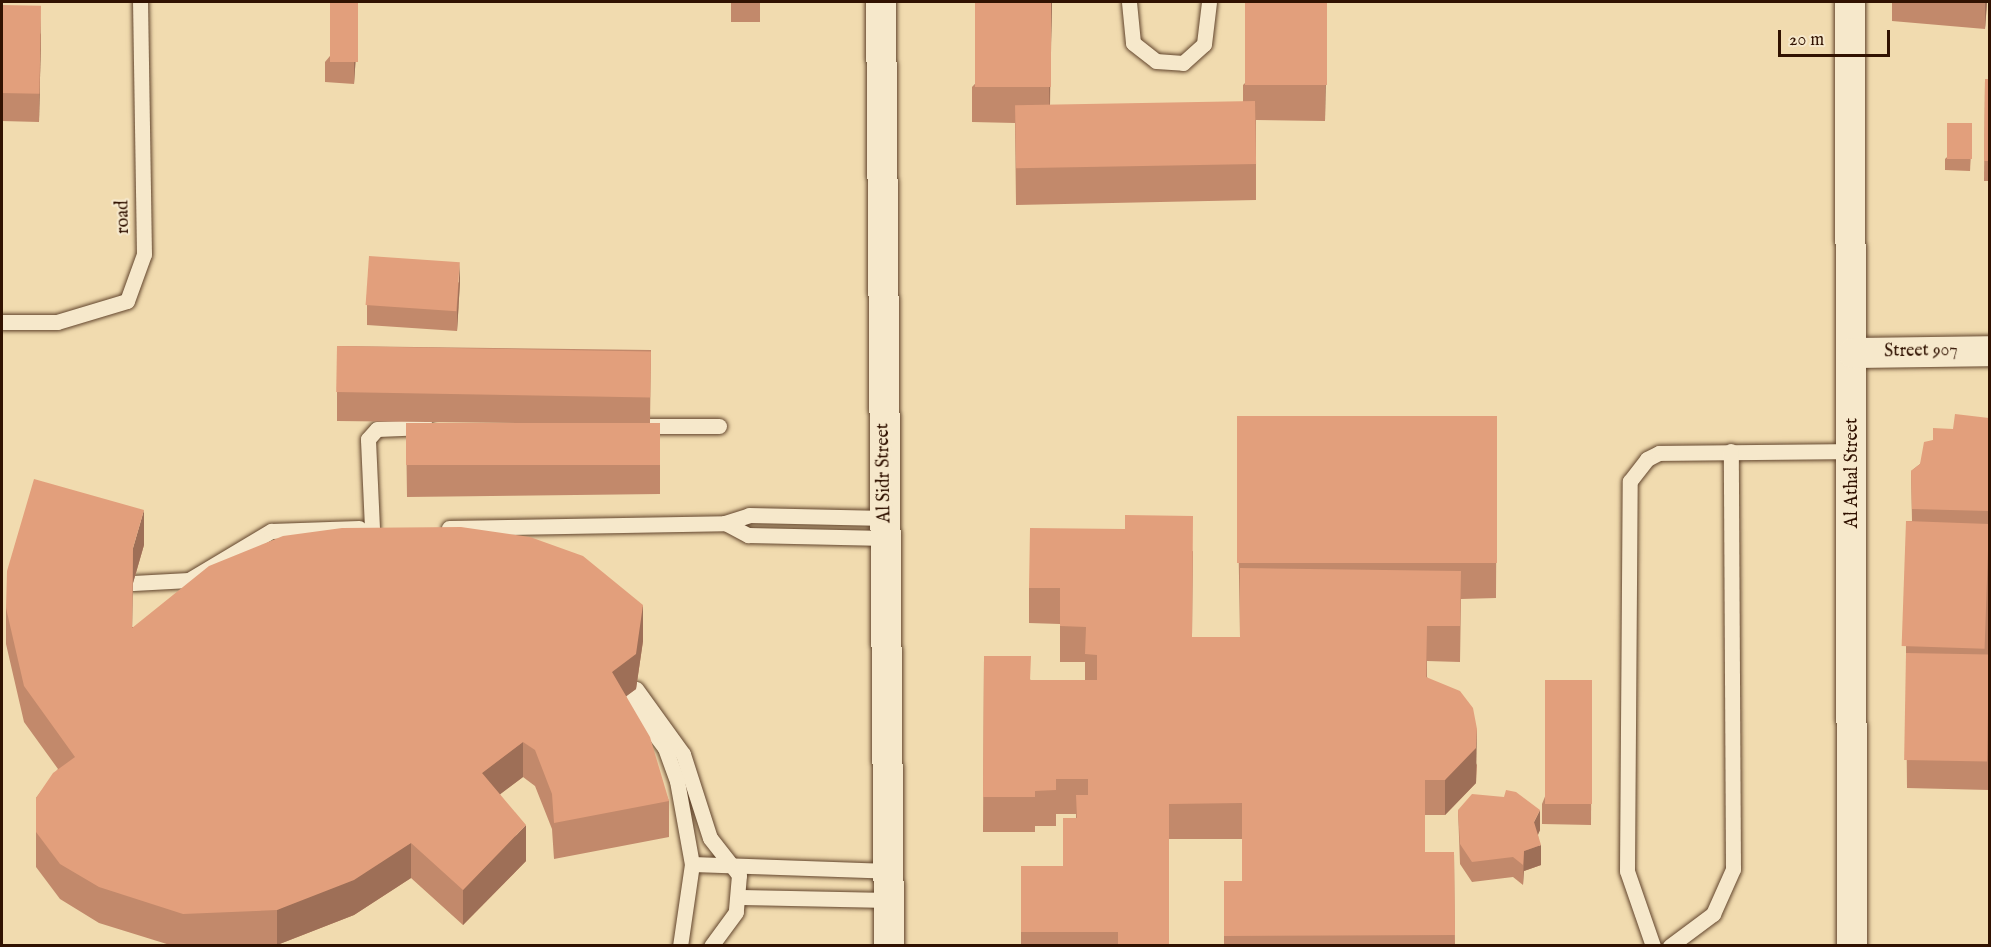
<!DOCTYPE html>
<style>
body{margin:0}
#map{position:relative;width:1991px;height:947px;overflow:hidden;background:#f1dbaf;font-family:"IM FELL English",serif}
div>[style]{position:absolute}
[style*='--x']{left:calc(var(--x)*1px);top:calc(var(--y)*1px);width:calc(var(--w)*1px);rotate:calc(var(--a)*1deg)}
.roads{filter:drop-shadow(0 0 2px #61442c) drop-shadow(0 0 2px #61442c)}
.lane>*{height:15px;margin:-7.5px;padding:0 7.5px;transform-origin:7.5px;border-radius:7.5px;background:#f6e8cb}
.street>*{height:30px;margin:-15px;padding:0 15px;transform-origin:15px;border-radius:15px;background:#f6e8cb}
.wall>*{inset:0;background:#c2896b;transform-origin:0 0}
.shaded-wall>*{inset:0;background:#9e6f57}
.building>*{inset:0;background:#e29f7c;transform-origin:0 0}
span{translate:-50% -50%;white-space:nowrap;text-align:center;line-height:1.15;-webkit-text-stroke:4.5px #f6e8cb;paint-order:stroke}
.street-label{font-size:18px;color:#311201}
.frame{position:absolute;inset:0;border:3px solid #311201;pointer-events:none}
.scale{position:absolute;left:1778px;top:30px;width:112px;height:27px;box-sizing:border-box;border:3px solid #311201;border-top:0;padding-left:8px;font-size:18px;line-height:21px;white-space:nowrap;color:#311201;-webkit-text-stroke:4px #f6e8cb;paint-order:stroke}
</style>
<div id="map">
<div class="roads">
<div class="lane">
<i style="--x:1129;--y:2;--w:41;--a:84.4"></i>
<i style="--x:1133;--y:43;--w:29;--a:38"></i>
<i style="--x:1156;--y:61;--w:27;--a:4"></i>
<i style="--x:1183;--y:63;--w:28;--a:-42"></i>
<i style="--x:1204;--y:44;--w:42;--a:-83.2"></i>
<i style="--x:2;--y:322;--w:55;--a:0"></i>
<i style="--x:57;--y:322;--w:73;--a:-16.7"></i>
<i style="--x:127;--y:301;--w:50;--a:-70.1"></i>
<i style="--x:144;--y:254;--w:252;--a:-90.9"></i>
<i style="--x:639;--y:426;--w:80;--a:0"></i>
<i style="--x:725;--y:523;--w:26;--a:28"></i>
<i style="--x:748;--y:535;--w:138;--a:1.2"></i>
<i style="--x:372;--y:528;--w:89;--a:-92.6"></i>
<i style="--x:368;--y:439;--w:13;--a:-48"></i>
<i style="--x:377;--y:429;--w:49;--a:-2.3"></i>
<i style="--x:449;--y:528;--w:276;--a:-1"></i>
<i style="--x:725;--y:523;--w:25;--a:-18"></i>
<i style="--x:749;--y:515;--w:137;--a:1.3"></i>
<i style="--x:133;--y:583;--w:56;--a:-3.1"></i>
<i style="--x:189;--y:580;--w:96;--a:-30.9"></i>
<i style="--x:271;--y:531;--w:88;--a:-2"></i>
<i style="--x:636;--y:689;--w:80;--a:54.1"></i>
<i style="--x:683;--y:754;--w:88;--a:72.2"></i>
<i style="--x:710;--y:838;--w:47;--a:51.9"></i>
<i style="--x:739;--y:875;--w:37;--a:95"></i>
<i style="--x:736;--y:912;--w:42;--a:126.3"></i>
<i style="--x:626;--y:696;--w:65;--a:53.1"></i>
<i style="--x:665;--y:748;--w:35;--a:70"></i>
<i style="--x:677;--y:781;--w:84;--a:79.8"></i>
<i style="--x:692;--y:864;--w:83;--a:98.3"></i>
<i style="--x:692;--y:864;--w:197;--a:2"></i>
<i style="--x:741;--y:897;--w:148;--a:1.2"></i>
<i style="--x:1653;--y:946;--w:79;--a:-109.1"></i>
<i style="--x:1627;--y:871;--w:390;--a:-89.6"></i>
<i style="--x:1630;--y:481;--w:28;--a:-52"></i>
<i style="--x:1647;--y:459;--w:13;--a:-27"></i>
<i style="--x:1659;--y:453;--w:194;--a:-0.6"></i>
<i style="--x:1670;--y:946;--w:54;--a:-36.7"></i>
<i style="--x:1713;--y:914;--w:49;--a:-66"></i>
<i style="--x:1733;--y:869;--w:418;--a:-90.3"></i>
</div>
<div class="street">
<i style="--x:881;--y:2;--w:944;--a:89.51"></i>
<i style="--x:1850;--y:2;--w:944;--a:89.88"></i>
<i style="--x:1853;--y:353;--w:137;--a:-0.8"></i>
</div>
</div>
<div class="wall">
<i style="left:731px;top:2px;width:29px;height:20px"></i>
<i style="clip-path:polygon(1052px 2px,1050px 106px,1243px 102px,1243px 85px,1327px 2px,1325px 121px,1256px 120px,1256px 200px,1016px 205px,1015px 123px,972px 122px,972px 87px)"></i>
<i style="clip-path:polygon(1892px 2px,1987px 2px,1985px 29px,1892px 21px)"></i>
<i style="clip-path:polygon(2px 5px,41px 34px,39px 122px,2px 121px)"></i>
<i style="clip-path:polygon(358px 22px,354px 84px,325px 82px,325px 62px)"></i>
<i style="clip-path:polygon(1985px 79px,1989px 79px,1989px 181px,1984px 181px)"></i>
<i style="clip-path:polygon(1972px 134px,1970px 171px,1945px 170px,1945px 159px)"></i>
<i style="clip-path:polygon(460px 282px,457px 331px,367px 325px,367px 305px)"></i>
<i style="clip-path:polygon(337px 346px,651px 350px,650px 423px,660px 423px,660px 494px,407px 497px,406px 426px,607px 424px,337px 421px)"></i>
<i style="clip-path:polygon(1497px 416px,1496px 598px,1461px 599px,1460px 662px,1427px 661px,1427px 677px,1477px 765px,1476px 783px,1445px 815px,1425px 815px,1425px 852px,1454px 852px,1455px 945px,1224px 945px,1224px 881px,1242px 881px,1242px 839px,1169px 839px,1169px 945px,1021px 945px,1021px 866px,1063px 866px,1076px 818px,1076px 814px,1056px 814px,1056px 826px,1035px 826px,1035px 832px,983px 832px,984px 656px,1031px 680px,1085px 680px,1085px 662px,1060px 662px,1060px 624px,1029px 623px,1029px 588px,1193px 551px,1192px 637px,1240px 637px,1237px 457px)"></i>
<i style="clip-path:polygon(1989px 418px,1989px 790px,1907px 788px,1906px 682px,1906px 521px,1912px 521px,1911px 471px,1920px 464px,1933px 440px,1953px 429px)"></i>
<i style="clip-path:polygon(144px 545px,133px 583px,132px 627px,643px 641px,636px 689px,626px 696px,669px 801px,669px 837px,554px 859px,552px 829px,535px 786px,523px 777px,500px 794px,526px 861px,463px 925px,411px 878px,354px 915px,277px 945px,170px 945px,99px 923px,60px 899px,36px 867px,36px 798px,58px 769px,24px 722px,6px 644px,6px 608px)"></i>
<i style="clip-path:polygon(1592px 680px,1591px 825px,1542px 824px,1542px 804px)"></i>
<i style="clip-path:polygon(1458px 810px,1540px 830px,1538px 835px,1541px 865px,1524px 871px,1523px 885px,1513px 877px,1472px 882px,1460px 864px)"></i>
</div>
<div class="shaded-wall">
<i style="clip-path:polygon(358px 2px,358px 22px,354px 84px,354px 64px)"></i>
<i style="clip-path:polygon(1051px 2px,1052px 2px,1049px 124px,1049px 89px)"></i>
<i style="clip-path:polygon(1327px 2px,1325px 121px,1325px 86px)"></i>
<i style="clip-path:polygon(1985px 2px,1987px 2px,1985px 29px)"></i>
<i style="clip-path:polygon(41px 6px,41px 34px,39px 122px,39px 94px)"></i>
<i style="clip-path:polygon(460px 262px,460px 282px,457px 331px,457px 311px)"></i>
<i style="clip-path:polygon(144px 510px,144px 545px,133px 583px,132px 663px,133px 548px)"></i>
<i style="clip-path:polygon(643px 605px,643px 641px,636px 689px,612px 707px,612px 672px)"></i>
<i style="clip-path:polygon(1477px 729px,1476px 783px,1445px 815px,1445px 780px)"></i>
<i style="clip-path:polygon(523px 742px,523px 777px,482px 808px,482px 773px)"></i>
<i style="clip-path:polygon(1540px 810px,1540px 830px,1534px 842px,1534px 822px)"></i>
<i style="clip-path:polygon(526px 825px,526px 861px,463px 925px,463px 890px)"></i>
<i style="clip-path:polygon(411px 843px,411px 878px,354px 915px,277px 945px,277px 910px)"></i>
<i style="clip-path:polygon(1541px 845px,1541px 865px,1524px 871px,1523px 885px,1524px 851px)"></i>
</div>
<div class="building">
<i style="left:330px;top:2px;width:28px;height:60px"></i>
<i style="left:975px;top:2px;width:76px;height:85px"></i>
<i style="left:1245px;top:2px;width:82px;height:83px"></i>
<i style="left:2px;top:5px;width:39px;height:88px;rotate:1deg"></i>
<i style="clip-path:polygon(1985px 79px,1989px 79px,1989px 161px,1984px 161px)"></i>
<i style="left:1255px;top:101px;width:63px;height:240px;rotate:89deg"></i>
<i style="left:1947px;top:123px;width:25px;height:36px"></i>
<i style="left:369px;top:256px;width:91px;height:49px;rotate:4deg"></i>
<i style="left:337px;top:346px;width:314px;height:46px;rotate:1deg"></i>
<i style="clip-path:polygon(1955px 414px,1989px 418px,1989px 511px,1912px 509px,1911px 471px,1920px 464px,1924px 442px,1933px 440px,1933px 428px,1953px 429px)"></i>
<i style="left:1497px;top:416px;width:147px;height:260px;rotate:90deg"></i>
<i style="left:660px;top:423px;width:42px;height:254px;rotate:90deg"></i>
<i style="clip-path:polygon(34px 479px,144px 510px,133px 548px,132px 628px,209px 566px,283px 536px,342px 528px,461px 527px,530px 537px,583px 556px,643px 605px,636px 654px,612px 672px,650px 737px,669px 801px,554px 823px,552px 794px,535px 750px,523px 742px,482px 773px,526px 825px,463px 890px,411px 843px,354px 880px,277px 910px,183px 914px,99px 887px,60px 864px,36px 832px,36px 798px,53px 773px,75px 757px,24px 686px,6px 608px,7px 571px)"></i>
<i style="clip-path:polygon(1125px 515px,1193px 516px,1192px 637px,1240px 637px,1240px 568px,1461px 571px,1460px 626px,1427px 626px,1426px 677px,1460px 691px,1473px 708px,1477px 729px,1476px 748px,1445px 780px,1425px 780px,1425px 852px,1454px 852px,1455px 935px,1224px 936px,1224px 881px,1242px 881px,1242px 803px,1169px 804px,1169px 945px,1118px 945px,1118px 932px,1021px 932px,1021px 866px,1063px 866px,1063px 818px,1077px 818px,1076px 795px,1088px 795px,1088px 779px,1056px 779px,1056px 790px,1035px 791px,1035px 797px,983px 797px,984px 656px,1031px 656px,1030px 680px,1097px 680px,1097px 655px,1085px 654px,1086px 627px,1060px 626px,1060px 588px,1029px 588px,1030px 528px,1125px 529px)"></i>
<i style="left:1906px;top:521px;width:83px;height:125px;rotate:2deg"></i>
<i style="left:1906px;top:653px;width:83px;height:107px;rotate:1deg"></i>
<i style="left:1545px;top:680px;width:47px;height:124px"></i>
<i style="clip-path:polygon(1506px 790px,1516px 792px,1540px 810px,1534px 822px,1541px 845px,1524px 851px,1523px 865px,1513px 857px,1472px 862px,1460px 844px,1458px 810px,1472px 794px,1504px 797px)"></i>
</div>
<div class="street-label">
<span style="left:124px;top:217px;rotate:-91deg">road</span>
<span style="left:1921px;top:352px;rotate:-1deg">Street 907</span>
<span style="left:885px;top:473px;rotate:-91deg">Al Sidr Street</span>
<span style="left:1853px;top:473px;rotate:-90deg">Al Athal Street</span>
</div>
<div class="frame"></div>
<div class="scale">20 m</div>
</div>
